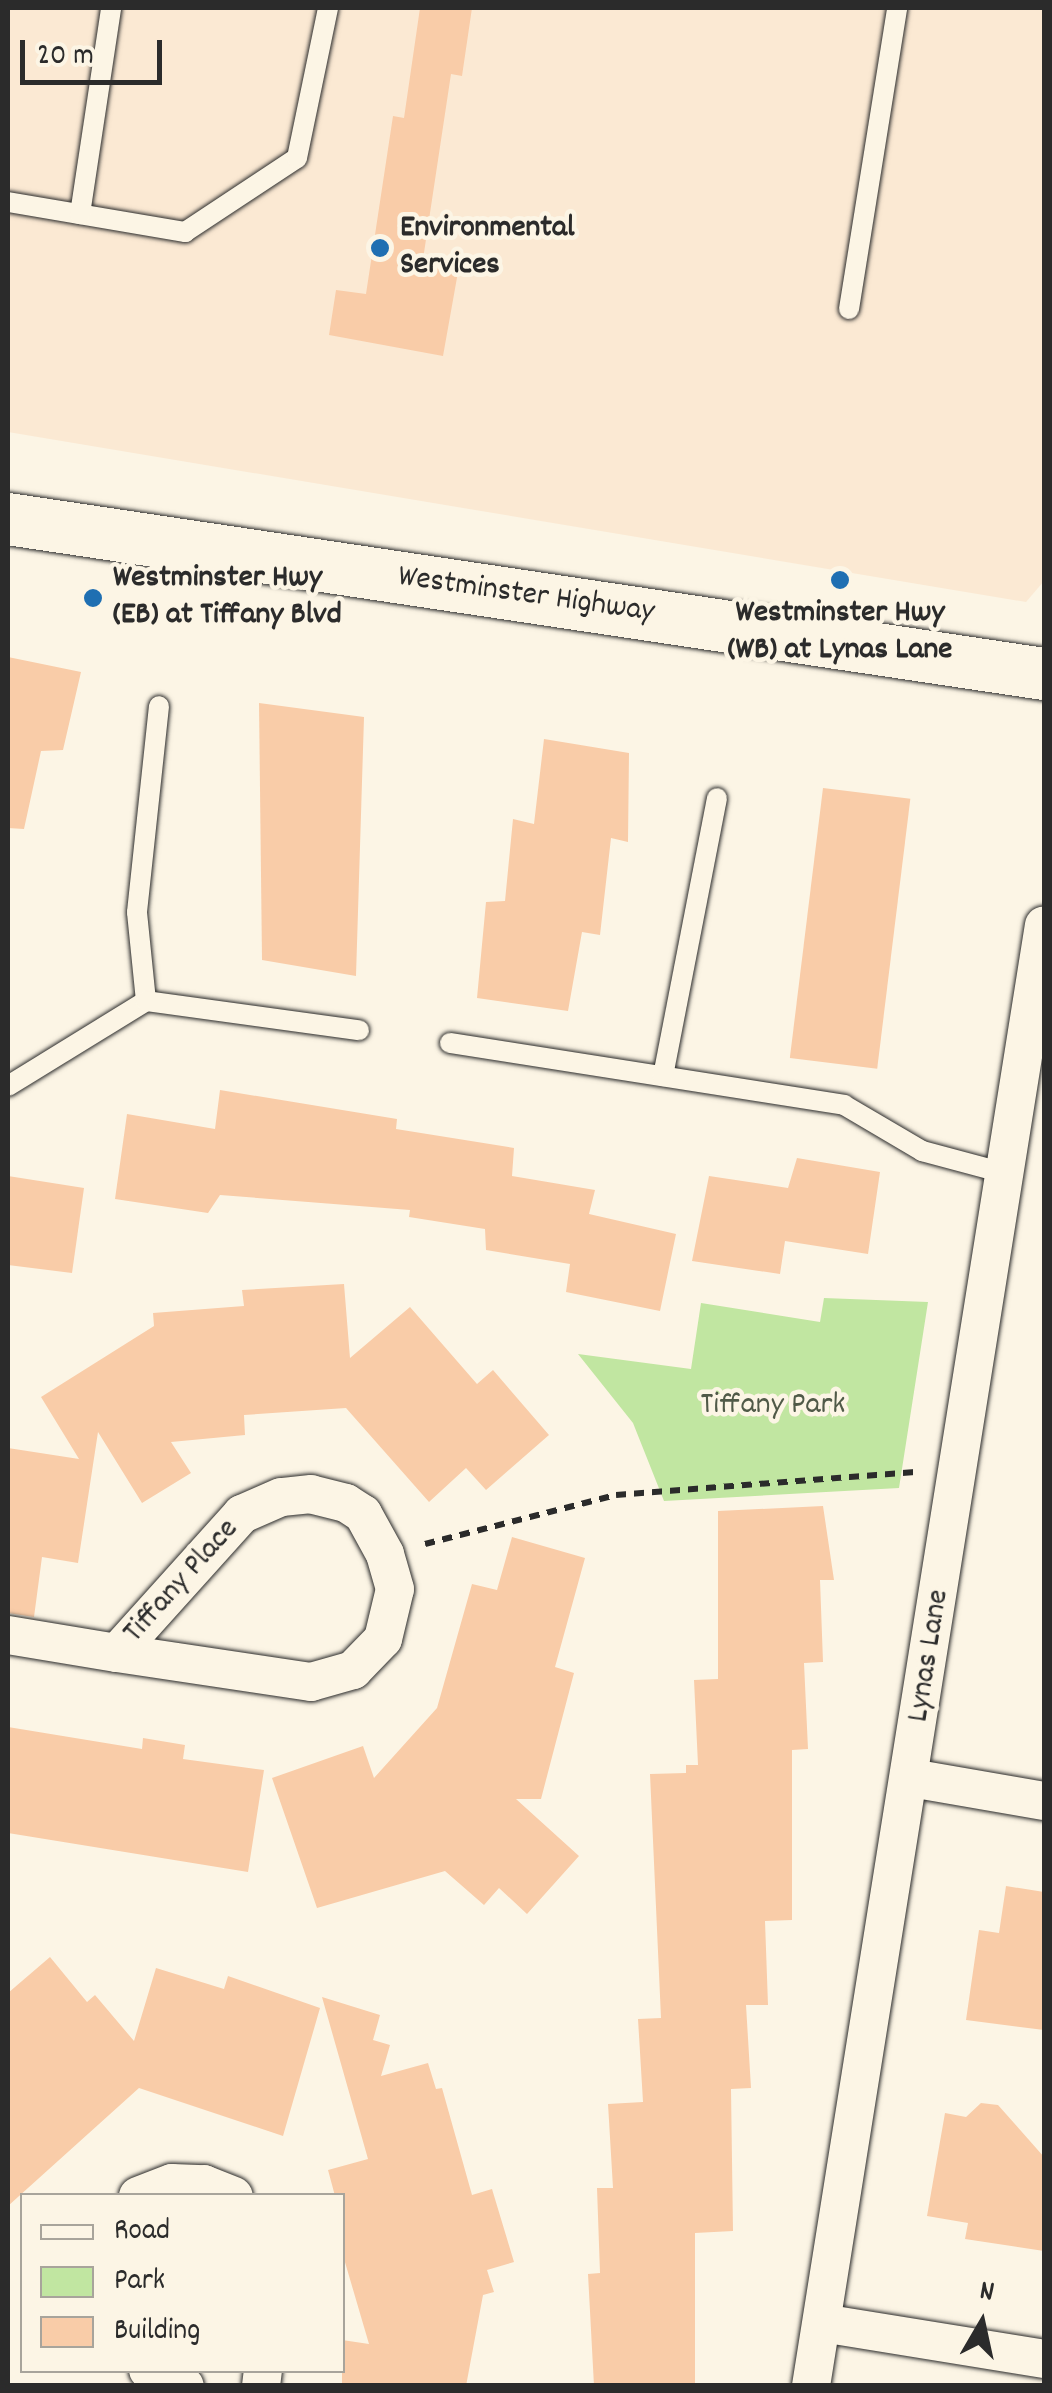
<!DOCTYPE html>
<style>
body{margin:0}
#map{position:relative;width:1052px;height:2393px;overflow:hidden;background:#fcf5e5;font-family:Dekko,sans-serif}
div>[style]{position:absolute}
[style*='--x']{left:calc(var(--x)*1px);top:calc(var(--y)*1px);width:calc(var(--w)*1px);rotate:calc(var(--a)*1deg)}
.built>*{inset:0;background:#fbe9d3}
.green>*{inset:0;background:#c1e6a1}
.building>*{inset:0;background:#f9cca8;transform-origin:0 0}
.path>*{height:6px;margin-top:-3px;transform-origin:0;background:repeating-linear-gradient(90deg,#2b2b2b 0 10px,transparent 0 18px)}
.roads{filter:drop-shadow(0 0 2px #2b2b2b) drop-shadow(0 0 2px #2b2b2b)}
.service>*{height:20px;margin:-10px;padding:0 10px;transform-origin:10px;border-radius:10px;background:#fcf5e5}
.minor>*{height:38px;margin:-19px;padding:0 19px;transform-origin:19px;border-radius:19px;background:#fcf5e5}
.secondary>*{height:52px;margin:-26px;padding:0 26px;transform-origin:26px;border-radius:26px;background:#fcf5e5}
.dots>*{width:28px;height:28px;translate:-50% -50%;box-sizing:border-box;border:5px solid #fcf5e5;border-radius:50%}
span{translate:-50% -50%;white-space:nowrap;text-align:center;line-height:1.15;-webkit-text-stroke:9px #fcf5e5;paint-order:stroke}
.poi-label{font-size:32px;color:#2b2b2b;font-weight:700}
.left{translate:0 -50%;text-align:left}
.street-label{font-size:32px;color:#2b2b2b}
.park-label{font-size:32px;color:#505a48}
.frame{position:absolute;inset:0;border:10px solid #2b2b2b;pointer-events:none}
.legend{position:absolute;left:20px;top:2193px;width:325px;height:180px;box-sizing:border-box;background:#fcf5e5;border:2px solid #a8a49b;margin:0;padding:12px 18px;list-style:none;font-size:30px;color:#2b2b2b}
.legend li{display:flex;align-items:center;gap:20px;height:50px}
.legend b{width:50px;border:2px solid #a8a49b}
.north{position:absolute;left:932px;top:2273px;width:100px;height:100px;-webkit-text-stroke:8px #fcf5e5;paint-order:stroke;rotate:9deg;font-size:28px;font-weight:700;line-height:40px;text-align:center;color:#2b2b2b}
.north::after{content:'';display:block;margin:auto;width:35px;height:45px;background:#2b2b2b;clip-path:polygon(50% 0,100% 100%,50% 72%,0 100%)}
.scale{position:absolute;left:20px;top:40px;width:142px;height:45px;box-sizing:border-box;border:5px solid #2b2b2b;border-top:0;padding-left:12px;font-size:30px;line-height:35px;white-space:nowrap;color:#2b2b2b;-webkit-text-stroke:8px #fcf5e5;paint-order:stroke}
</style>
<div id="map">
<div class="built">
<i style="clip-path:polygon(8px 8px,1044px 8px,1044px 581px,1026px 602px,8px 432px)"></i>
</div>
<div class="green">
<i style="clip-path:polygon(824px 1298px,928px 1302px,899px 1488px,664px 1501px,633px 1423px,578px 1354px,691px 1369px,701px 1303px,820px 1322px)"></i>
</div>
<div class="building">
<i style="clip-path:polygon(420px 8px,472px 8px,462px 76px,451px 74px,422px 266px,458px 272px,443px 356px,329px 335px,336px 290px,366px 294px,393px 116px,404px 118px)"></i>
<i style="clip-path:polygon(8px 657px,81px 672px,63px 750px,41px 751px,24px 829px,8px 828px)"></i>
<i style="clip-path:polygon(259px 703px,364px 717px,356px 976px,262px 960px)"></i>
<i style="clip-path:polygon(544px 739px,629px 753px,628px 842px,611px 838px,600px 935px,582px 932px,568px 1011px,477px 998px,486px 902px,505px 901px,513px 819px,534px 824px)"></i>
<i style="left:823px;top:788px;width:88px;height:272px;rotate:7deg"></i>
<i style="clip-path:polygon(220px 1090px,397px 1119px,396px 1129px,514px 1148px,512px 1176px,595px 1190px,589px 1214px,676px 1234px,660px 1311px,566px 1292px,570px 1264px,486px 1250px,485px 1229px,409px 1217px,410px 1210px,220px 1195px,208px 1213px,115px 1199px,127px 1114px,215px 1129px)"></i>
<i style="clip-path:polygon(797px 1158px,880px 1172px,868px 1254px,785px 1241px,780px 1274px,692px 1261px,709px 1176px,788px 1188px)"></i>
<i style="clip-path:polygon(8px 1176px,84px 1188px,72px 1273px,8px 1265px)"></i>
<i style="clip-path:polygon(344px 1284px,350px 1358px,410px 1307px,477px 1384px,493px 1370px,549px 1435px,486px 1490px,466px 1468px,429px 1502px,346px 1408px,244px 1415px,245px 1435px,171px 1442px,191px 1473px,142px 1503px,98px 1432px,78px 1563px,42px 1557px,34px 1617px,8px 1613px,8px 1448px,79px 1459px,41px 1397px,154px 1326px,153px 1313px,244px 1306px,242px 1290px)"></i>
<i style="clip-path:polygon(823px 1506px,834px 1580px,820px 1580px,823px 1662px,804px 1663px,808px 1749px,792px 1750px,792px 1920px,765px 1921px,768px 2005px,746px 2005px,751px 2088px,731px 2089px,733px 2231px,695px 2233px,695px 2386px,594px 2386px,588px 2274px,600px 2273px,597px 2188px,613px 2188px,608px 2104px,643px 2102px,638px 2019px,661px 2018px,650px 1774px,686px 1773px,686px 1765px,698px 1765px,694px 1680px,718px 1679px,718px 1511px)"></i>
<i style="clip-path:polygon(512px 1537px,585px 1558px,555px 1667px,574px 1673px,541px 1799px,516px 1799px,579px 1856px,527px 1914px,499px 1888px,484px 1905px,445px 1871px,317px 1908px,272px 1778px,363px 1746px,374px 1778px,437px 1708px,472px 1584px,497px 1590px)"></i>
<i style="clip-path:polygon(8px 1727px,142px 1749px,143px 1738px,185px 1745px,183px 1759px,264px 1770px,248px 1872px,8px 1833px)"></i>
<i style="clip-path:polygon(1006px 1886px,1044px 1892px,1044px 2030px,966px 2020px,979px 1930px,999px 1933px)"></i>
<i style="clip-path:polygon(50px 1957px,87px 2002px,95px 1995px,134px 2041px,156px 1968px,224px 1989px,228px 1976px,320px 2008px,283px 2136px,139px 2088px,8px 2206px,8px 1993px)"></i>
<i style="clip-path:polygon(322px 1997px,380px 2015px,373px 2040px,390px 2045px,381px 2076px,428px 2063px,436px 2089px,442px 2088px,472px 2195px,492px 2189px,514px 2262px,487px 2270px,494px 2292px,483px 2295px,466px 2386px,342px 2386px,342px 2340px,369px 2344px,342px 2252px,342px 2196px,335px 2196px,328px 2170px,368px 2159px)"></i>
<i style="clip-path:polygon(981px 2103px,998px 2105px,1044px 2157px,1044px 2251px,965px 2239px,968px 2223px,927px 2216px,945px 2113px,966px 2117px)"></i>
</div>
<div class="path">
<i style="--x:425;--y:1544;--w:197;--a:-14.4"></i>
<i style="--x:616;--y:1495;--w:300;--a:-4.4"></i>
</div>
<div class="roads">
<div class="service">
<i style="--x:8;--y:202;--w:180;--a:9.6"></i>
<i style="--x:185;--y:232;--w:134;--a:-33.5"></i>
<i style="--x:297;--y:158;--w:153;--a:-78.3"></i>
<i style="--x:80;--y:214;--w:208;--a:-81.4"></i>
<i style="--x:849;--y:309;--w:305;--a:-80.9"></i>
<i style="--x:146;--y:1001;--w:89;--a:-95.8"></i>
<i style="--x:137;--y:912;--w:207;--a:-83.9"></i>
<i style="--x:450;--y:1043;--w:399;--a:8.9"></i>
<i style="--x:844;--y:1105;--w:91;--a:30.5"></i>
<i style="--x:922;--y:1151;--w:85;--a:15"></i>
<i style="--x:663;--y:1076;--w:283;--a:-79"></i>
<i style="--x:8;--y:1086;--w:162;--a:-31.6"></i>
<i style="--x:146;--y:1001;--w:215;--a:7.8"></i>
</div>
<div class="minor">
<i style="--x:8;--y:1635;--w:110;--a:9.4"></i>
<i style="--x:117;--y:1653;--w:196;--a:8.5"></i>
<i style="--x:311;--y:1682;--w:44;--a:-15.9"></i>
<i style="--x:353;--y:1670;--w:43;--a:-45.9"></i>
<i style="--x:383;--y:1639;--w:51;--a:-76.5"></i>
<i style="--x:395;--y:1589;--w:36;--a:-106"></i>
<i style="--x:385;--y:1554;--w:46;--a:-118.8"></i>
<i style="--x:363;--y:1514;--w:20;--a:-147"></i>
<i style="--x:346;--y:1503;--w:36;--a:-166"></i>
<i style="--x:311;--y:1494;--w:30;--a:174"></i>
<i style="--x:281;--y:1497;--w:43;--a:156.4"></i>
<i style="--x:242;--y:1514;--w:187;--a:132"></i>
<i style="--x:911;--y:1778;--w:135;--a:9.8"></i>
<i style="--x:138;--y:2196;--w:36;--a:-21"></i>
<i style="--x:172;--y:2183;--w:32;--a:2"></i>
<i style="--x:204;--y:2184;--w:32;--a:22"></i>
<i style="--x:822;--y:2323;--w:225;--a:9.2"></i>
<i style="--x:148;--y:2370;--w:40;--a:23.4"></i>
<i style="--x:261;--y:2386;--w:16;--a:-83"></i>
<i style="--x:811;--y:2386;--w:1479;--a:-80.94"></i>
</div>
<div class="secondary">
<i style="--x:8;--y:519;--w:1048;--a:8.51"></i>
</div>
</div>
<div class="dots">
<i style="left:380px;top:248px;background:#1f6fb2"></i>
<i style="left:840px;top:580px;background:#1f6fb2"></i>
<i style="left:93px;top:598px;background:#1f6fb2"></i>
</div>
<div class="poi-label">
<span class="left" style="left:400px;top:248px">Environmental<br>Services</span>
<span class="left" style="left:113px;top:598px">Westminster Hwy<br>(EB) at Tiffany Blvd</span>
<span style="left:840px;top:633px">Westminster Hwy<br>(WB) at Lynas Lane</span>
</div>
<div class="street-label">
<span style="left:526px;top:596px;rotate:8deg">Westminster Highway</span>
<span style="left:182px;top:1582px;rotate:-48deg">Tiffany Place</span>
<span style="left:930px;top:1656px;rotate:-81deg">Lynas Lane</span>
</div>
<div class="park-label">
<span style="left:773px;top:1406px">Tiffany Park</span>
</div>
<div class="frame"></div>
<ul class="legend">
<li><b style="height:12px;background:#fcf5e5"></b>Road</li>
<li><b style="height:28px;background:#c1e6a1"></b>Park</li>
<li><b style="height:28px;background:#f9cca8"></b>Building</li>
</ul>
<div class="north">N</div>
<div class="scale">20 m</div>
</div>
